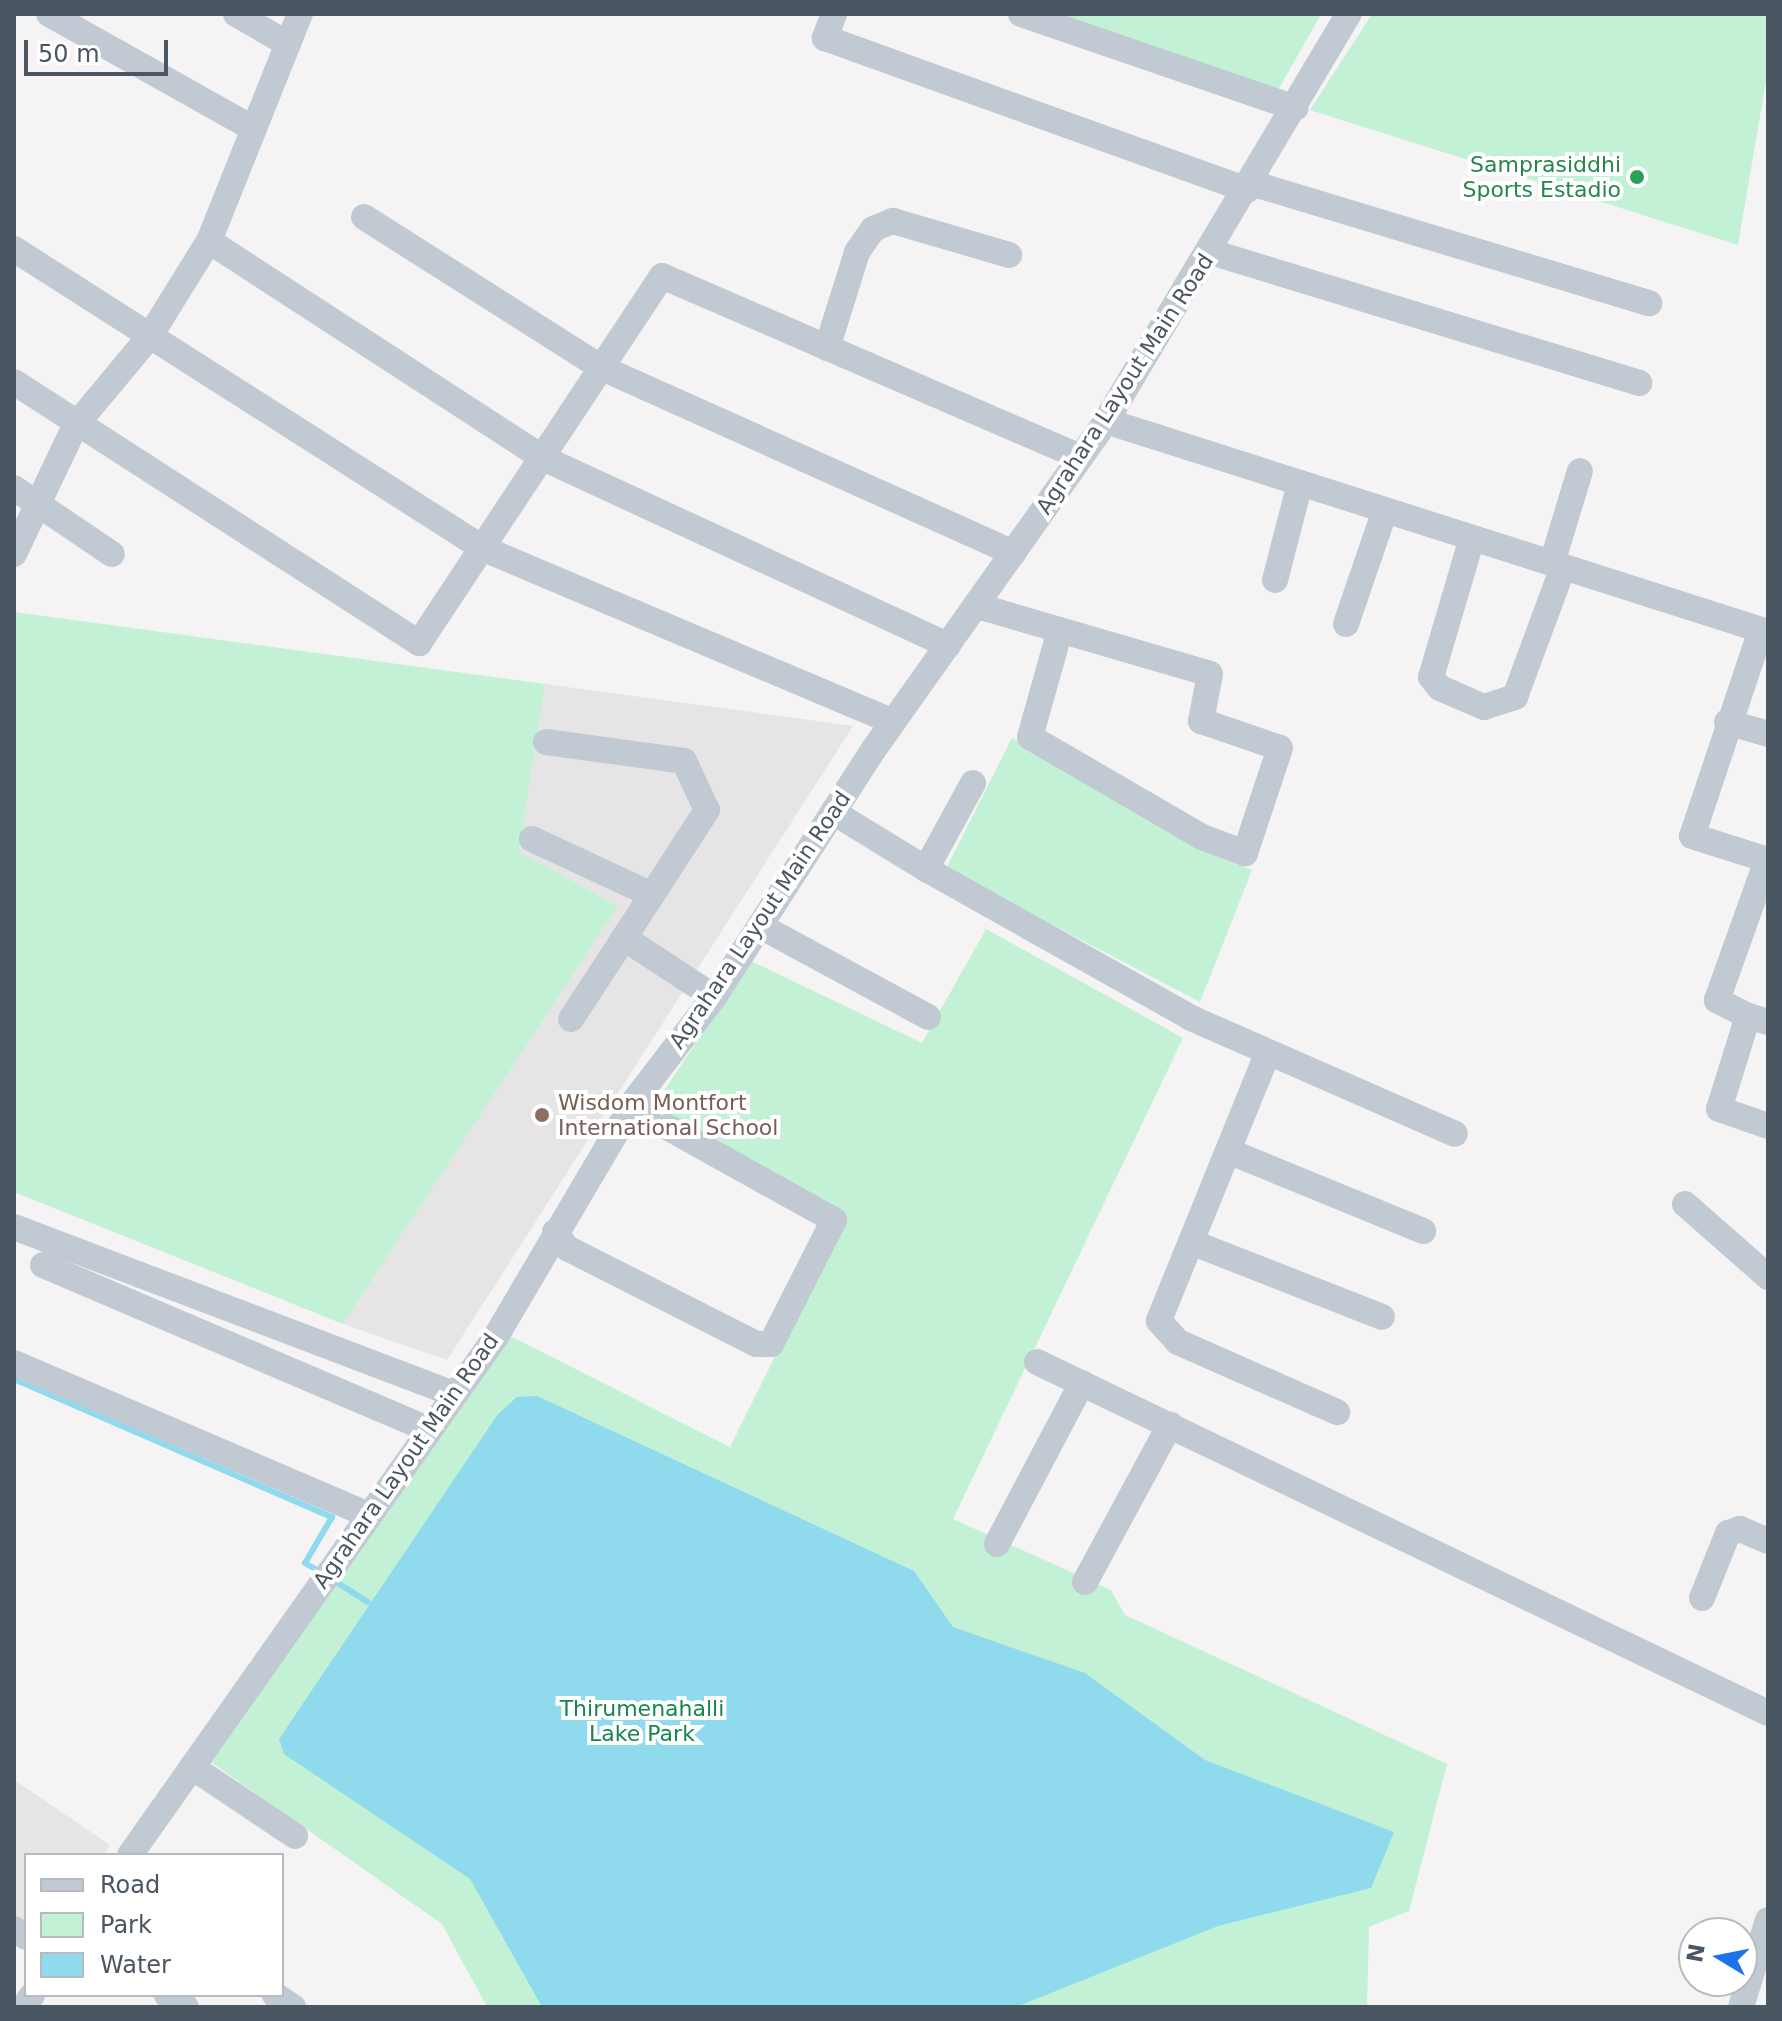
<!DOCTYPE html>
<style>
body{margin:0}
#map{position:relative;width:1782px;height:2021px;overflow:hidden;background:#f5f3f3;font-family:"DejaVu Sans",sans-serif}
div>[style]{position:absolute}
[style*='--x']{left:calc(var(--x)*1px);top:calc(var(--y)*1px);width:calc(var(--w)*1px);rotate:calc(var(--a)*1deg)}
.education>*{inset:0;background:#e6e4e5}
.green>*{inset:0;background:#c3f1d5}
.water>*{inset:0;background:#90daee}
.stream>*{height:6px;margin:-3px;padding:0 3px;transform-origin:3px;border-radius:3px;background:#90daee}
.minor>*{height:26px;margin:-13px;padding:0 13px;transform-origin:13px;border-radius:13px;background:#c1cad2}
.dots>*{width:22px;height:22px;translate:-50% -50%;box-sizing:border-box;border:4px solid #fff;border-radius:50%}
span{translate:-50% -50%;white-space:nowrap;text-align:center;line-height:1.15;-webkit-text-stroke:8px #fff;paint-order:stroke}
.leisure-label{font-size:22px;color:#27864d}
.right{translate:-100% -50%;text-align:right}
.street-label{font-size:22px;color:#4a5661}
.education-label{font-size:22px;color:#785e54}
.left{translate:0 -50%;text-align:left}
.park-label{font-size:22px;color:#17864f}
.frame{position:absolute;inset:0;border:16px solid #4a5661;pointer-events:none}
.legend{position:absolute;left:24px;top:1853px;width:260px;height:144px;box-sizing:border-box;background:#fff;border:2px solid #b7bbc0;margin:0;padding:10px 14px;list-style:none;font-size:24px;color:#4a5661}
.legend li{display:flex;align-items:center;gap:16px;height:40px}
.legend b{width:40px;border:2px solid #b7bbc0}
.north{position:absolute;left:1678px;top:1917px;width:80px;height:80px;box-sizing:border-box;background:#fff;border:2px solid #b7bbc0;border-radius:50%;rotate:280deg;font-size:22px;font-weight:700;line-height:32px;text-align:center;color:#4a5661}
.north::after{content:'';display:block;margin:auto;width:28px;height:36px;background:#1a73e8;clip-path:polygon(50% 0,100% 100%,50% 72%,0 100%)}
.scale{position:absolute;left:24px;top:40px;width:144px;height:36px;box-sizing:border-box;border:4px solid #4a5661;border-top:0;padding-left:10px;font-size:24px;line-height:28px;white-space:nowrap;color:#4a5661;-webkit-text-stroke:6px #fff;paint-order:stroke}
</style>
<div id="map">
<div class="education">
<i style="clip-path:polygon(545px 684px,853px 726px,447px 1360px,343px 1324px,618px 906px,519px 852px)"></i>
<i style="clip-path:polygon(14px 1780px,110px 1845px,103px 1855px,26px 1855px,26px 1929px,14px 1921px)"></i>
</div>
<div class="green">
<i style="clip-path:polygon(1052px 14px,1321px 14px,1277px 92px)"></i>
<i style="clip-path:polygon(1372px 14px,1768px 14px,1768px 69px,1738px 245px,1310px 110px)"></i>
<i style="clip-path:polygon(14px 612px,545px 684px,519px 852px,618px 906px,343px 1324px,14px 1192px)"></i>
<i style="clip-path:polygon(1012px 738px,1203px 851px,1252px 870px,1200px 1002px,946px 869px)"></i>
<i style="clip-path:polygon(986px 929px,1183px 1038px,953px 1519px,1111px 1590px,1125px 1615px,1447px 1764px,1409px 1911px,1369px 1927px,1367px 2007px,487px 2007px,442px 1924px,208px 1760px,510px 1336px,730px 1447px,844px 1218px,647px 1116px,751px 961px,922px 1043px)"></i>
</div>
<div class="water">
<i style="clip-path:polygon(537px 1396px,914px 1571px,953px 1627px,1085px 1673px,1205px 1760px,1394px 1832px,1371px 1888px,1218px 1926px,1016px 2007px,542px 2007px,470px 1879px,284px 1754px,279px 1739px,498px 1414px,517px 1397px)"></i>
</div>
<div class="stream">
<i style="--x:14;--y:1379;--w:347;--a:23.5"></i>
<i style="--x:332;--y:1517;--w:53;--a:120.4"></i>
<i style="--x:305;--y:1563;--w:17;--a:31"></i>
<i style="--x:333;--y:1580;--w:41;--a:32.2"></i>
</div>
<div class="minor">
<i style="--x:49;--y:14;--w:235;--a:29.3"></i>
<i style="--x:236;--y:14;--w:60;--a:30"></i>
<i style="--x:834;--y:14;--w:26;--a:111"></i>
<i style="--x:825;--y:38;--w:449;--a:19.8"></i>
<i style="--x:1021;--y:14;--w:290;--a:18.9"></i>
<i style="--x:1251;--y:183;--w:416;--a:16.8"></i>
<i style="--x:364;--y:217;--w:282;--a:32.4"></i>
<i style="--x:602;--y:368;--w:451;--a:24.2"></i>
<i style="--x:209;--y:241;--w:401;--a:33"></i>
<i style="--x:545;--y:459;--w:444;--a:24.8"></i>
<i style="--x:14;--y:249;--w:558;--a:32.55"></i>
<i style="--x:484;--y:549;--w:444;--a:22.9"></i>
<i style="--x:1211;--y:252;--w:448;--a:17"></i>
<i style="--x:827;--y:348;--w:101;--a:-72.6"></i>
<i style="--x:857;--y:252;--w:28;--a:-55"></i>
<i style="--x:873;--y:229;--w:22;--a:-22"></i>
<i style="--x:893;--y:221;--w:121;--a:16.3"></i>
<i style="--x:14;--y:382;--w:482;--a:32.8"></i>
<i style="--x:419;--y:643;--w:440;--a:-56.5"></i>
<i style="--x:662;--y:276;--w:456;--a:23.4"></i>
<i style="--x:1106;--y:421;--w:695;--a:17.68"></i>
<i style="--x:14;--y:488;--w:118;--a:34"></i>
<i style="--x:1472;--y:538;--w:145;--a:106.4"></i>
<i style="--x:1431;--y:677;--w:14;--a:51"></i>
<i style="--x:1440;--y:688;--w:48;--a:23.4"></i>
<i style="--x:1484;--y:707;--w:33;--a:-18"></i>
<i style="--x:1515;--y:697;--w:139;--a:-69.7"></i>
<i style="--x:14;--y:554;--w:142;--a:-64.5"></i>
<i style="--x:75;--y:426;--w:117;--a:-50.2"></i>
<i style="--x:150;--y:336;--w:112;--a:-58.2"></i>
<i style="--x:209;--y:241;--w:245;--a:-68.2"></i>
<i style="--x:1552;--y:563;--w:96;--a:-73.1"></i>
<i style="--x:1275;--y:580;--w:100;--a:-75.5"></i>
<i style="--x:975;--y:606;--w:13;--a:13"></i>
<i style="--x:988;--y:609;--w:231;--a:16.3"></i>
<i style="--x:1210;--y:674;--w:48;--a:100.8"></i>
<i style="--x:1201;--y:721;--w:83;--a:18.9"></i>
<i style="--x:1280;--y:748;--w:111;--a:108.4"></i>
<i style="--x:1245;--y:853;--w:46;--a:-159.6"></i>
<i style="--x:1202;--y:837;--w:199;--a:-149.8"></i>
<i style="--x:1030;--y:737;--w:111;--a:-74.3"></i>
<i style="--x:1346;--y:624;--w:120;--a:-71.1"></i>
<i style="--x:1761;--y:630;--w:217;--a:108.5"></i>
<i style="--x:1692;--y:836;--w:80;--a:17.5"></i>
<i style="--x:1727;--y:722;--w:43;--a:16.3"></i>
<i style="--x:546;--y:742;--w:139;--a:7.8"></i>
<i style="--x:684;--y:761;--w:54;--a:64.9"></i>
<i style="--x:707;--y:810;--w:101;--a:122.9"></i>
<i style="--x:833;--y:812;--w:109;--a:31.5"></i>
<i style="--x:926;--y:869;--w:98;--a:-61.3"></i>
<i style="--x:532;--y:839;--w:132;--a:25"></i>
<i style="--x:652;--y:895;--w:51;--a:123.1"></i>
<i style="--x:624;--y:938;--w:108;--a:33.2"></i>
<i style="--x:926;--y:869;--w:304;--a:29.3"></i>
<i style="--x:1191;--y:1018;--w:288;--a:23.7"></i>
<i style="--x:760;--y:926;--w:191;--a:28.4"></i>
<i style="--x:1748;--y:1016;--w:35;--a:-153"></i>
<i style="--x:1717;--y:1000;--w:149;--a:-70.3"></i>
<i style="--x:571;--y:1019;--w:97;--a:-56.8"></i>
<i style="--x:1768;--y:1022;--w:21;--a:-163"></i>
<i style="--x:1748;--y:1016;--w:97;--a:107.3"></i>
<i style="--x:1719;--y:1109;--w:52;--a:19.1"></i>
<i style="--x:1268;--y:1052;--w:290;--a:112.1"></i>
<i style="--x:1159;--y:1321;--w:28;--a:48"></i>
<i style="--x:1178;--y:1342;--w:174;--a:23.8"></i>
<i style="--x:1228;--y:1151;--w:211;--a:22.3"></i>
<i style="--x:1685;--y:1204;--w:111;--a:41.3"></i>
<i style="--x:14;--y:1227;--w:470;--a:20.8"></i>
<i style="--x:555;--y:1232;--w:20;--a:53"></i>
<i style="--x:567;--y:1248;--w:212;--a:26.9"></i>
<i style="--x:756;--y:1344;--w:15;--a:0"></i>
<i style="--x:771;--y:1344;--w:139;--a:-63.1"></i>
<i style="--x:834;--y:1220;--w:210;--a:-150.9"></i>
<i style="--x:651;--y:1118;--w:24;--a:-132"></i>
<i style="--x:1191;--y:1242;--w:205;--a:21.4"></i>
<i style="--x:43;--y:1265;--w:418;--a:23.1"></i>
<i style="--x:1037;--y:1362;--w:811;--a:25.65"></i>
<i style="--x:14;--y:1363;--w:385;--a:23.2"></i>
<i style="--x:997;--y:1544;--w:182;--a:-62.2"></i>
<i style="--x:1085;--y:1582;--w:179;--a:-61.6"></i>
<i style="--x:1702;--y:1598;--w:70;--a:-68.2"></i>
<i style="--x:1728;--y:1533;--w:13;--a:-18"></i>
<i style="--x:1740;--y:1529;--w:30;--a:23"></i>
<i style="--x:192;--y:1767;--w:124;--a:33.8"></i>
<i style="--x:130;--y:1855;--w:633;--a:-54.78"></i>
<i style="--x:495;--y:1338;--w:276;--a:-59.5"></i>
<i style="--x:635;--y:1100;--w:130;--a:-52.5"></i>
<i style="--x:714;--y:997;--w:295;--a:-57.2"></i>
<i style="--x:874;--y:749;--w:402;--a:-54.7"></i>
<i style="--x:1106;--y:421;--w:474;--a:-59.2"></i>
<i style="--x:14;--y:1929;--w:14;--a:34"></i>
<i style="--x:167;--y:1995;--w:22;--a:32"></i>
<i style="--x:275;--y:1995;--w:22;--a:34"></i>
<i style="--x:24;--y:2007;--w:14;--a:-56"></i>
<i style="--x:1741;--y:2007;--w:91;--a:-72.8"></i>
</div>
<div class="dots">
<i style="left:1637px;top:177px;background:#2e9e5b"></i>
<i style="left:542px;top:1115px;background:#8d6e63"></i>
</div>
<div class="leisure-label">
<span class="right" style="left:1621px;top:177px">Samprasiddhi<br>Sports Estadio</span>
</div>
<div class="street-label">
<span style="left:1125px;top:384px;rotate:-57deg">Agrahara Layout Main Road</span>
<span style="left:760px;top:920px;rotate:-56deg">Agrahara Layout Main Road</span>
<span style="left:406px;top:1461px;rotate:-55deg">Agrahara Layout Main Road</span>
</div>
<div class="education-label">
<span class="left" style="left:558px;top:1115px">Wisdom Montfort<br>International School</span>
</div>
<div class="park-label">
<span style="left:642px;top:1721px">Thirumenahalli<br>Lake Park</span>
</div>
<div class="frame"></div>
<ul class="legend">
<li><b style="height:10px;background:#c1cad2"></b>Road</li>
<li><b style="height:22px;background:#c3f1d5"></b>Park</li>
<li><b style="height:22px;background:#90daee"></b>Water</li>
</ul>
<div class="north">N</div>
<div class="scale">50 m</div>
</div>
